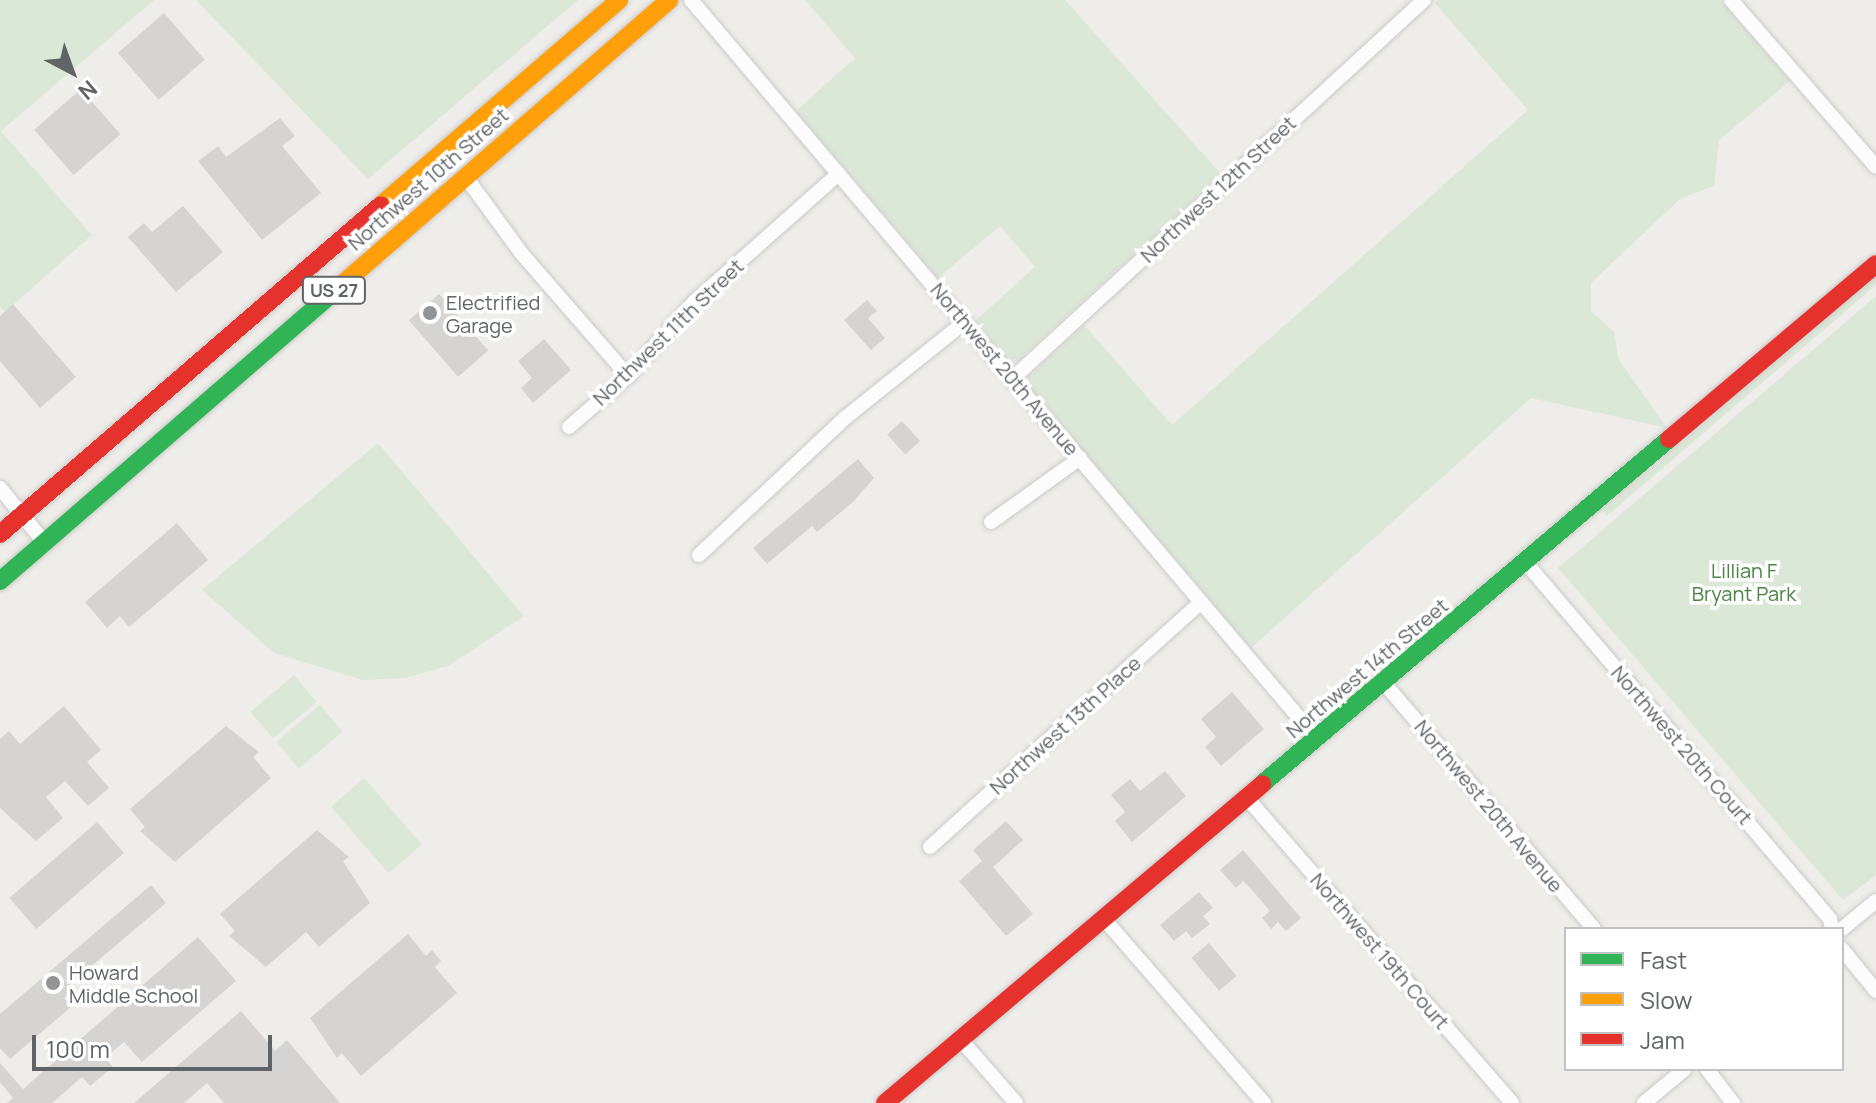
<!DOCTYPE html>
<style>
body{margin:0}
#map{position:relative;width:1876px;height:1103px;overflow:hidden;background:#efedea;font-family:Manrope,sans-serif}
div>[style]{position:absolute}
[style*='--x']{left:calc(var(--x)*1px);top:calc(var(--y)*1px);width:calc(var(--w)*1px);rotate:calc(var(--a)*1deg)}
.green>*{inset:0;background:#dce8d7;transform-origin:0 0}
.building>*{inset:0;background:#d5d4d3;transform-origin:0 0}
.roads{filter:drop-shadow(0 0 2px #cbcbca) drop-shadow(0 0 2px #cbcbca)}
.street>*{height:14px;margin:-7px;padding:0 7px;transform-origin:7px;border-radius:7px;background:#fdfcfc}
.fast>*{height:18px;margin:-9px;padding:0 9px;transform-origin:9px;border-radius:9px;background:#30b455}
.slow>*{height:18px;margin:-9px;padding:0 9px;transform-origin:9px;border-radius:9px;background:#ff9f0a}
.jam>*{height:18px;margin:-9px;padding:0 9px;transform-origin:9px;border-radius:9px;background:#e5322d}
.dots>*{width:22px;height:22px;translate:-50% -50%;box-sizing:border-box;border:4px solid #fff;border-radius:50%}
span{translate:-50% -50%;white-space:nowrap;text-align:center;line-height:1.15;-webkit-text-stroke:7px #fff;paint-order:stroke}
.shield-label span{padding:2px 6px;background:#fff;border:2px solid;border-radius:6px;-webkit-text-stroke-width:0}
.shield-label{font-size:18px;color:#606467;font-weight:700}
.street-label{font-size:20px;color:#606467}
.poi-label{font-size:20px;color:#606467}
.left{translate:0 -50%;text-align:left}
.park-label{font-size:20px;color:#498442}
.legend{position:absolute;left:1564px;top:927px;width:280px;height:144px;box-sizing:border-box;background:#fff;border:2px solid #bfc1c2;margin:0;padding:10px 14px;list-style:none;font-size:24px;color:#606467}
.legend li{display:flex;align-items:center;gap:16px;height:40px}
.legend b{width:40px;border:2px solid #bfc1c2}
.north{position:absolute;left:32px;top:32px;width:80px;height:80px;-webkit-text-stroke:6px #fff;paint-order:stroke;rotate:139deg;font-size:22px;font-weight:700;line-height:32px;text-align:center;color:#606467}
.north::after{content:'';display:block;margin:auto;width:28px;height:36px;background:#606467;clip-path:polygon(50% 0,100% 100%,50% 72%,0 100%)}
.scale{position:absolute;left:32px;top:1035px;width:240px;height:36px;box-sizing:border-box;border:4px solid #606467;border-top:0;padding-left:10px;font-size:24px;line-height:28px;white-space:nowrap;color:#606467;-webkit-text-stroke:6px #fff;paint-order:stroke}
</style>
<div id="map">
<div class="green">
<i style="clip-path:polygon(0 0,154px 0,1px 131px,92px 235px,5px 312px,0 307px)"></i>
<i style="clip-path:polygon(196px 0,578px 0,368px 179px)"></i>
<i style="clip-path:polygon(805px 0,1065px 0,1221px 174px,1012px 366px,975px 321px,1035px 267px,1000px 226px,938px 278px,796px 111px,855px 58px)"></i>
<i style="clip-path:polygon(1438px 0,1720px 0,1790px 81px,1719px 140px,1714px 186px,1680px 199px,1591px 283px,1591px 311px,1614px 332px,1619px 360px,1667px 428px,1531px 398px,1251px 648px,1024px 381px,1084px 325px,1172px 425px,1528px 110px,1435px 3px)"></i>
<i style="clip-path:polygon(1876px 277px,1876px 285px,1607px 516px,1602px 511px)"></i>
<i style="clip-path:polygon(1876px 296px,1876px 875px,1843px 900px,1558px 568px)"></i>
<i style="clip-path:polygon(378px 443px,524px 616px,448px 666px,406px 678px,363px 680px,274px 653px,202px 590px)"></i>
<i style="left:294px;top:675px;width:35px;height:57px;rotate:50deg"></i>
<i style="left:320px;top:705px;width:35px;height:57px;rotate:50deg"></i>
<i style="left:364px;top:778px;width:88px;height:44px;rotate:49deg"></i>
</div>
<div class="building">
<i style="left:164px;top:13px;width:62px;height:61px;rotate:49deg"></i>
<i style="left:81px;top:89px;width:60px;height:62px;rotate:49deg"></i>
<i style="clip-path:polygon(280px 118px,295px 136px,282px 146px,321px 193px,262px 240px,198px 161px,218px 146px,226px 157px)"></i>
<i style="clip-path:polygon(183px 206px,223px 252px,176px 292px,128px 237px,144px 223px,152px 232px)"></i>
<i style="left:439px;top:294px;width:75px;height:40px;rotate:49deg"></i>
<i style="clip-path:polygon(867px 300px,877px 311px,868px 318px,885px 338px,871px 350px,844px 320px)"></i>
<i style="clip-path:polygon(13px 304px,76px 377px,40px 408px,0 361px,0 316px)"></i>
<i style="clip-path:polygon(544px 339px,571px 370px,533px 403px,521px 388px,532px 378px,518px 361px)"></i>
<i style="left:902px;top:421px;width:27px;height:20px;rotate:48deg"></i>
<i style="clip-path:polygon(858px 459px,874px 478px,853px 502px,817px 532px,812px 526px,767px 564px,753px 548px)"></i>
<i style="clip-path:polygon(177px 523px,208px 560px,129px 627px,120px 616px,107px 628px,85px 602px)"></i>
<i style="clip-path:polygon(1232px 692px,1264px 729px,1221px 766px,1205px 747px,1216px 737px,1201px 719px)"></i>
<i style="clip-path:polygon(64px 706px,101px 750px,87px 762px,109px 788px,88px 806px,65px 781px,46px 797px,63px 818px,36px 841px,0 808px,0 739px,9px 731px,20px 744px)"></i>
<i style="clip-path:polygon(226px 726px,259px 752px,253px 757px,271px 778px,175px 862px,140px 831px,145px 827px,130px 809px)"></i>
<i style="clip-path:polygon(1165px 771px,1186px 796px,1132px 842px,1115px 821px,1125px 812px,1111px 795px,1130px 779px,1140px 791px)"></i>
<i style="clip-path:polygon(1006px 821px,1023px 840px,993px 867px,1033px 914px,1006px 936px,959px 881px,982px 861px,973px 850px)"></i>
<i style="left:97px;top:822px;width:41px;height:116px;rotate:49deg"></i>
<i style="clip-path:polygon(317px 830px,349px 857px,343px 861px,370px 903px,319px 947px,306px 932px,266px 967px,229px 936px,235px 931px,220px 914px)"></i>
<i style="clip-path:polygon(1243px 850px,1301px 918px,1286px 931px,1278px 922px,1271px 929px,1262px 918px,1270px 911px,1251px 889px,1243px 881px,1236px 888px,1220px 870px)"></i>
<i style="clip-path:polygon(151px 885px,166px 903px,69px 985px,74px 990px,64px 998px,71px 1007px,10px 1059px,0 1048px,0 1014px)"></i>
<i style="clip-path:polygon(1199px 892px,1213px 908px,1203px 916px,1210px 924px,1192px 938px,1186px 931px,1174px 941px,1160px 925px)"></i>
<i style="clip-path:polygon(408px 934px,426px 956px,432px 950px,441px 961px,435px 967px,457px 993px,361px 1076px,342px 1053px,337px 1058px,310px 1018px)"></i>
<i style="clip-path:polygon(198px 937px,236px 981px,142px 1062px,124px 1042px,105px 1058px,113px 1067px,90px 1086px,82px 1077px,52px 1103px,7px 1103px,13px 1098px,0 1082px,0 1063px,23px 1089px)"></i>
<i style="left:1209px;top:943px;width:43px;height:23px;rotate:50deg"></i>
<i style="clip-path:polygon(241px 1011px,275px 1051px,287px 1040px,340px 1103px,224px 1103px,207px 1083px,184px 1103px,134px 1103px)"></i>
</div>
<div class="roads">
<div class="street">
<i style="--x:691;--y:0;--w:969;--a:49.73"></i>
<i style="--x:1731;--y:0;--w:221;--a:49"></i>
<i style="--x:465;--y:176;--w:97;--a:53.8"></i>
<i style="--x:522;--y:254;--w:162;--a:49"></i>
<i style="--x:1012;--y:379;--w:560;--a:-42.61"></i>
<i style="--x:569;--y:427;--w:78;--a:-40.8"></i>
<i style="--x:628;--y:376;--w:99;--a:-48.3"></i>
<i style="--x:694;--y:302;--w:193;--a:-41.6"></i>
<i style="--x:0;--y:488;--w:71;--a:50.7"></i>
<i style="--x:991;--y:522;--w:110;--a:-35.7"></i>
<i style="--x:699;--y:555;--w:200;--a:-43.2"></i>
<i style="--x:845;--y:418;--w:154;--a:-38.7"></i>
<i style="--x:1526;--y:563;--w:468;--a:49.5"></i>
<i style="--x:1830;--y:919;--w:10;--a:79"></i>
<i style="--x:1384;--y:683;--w:323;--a:49.5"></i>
<i style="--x:1247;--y:798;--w:404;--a:49"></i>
<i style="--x:930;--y:847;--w:365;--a:-42.1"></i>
<i style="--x:1104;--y:919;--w:244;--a:49"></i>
<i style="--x:1842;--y:929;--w:44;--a:-39.5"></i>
<i style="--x:1842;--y:949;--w:54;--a:51"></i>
<i style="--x:960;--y:1039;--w:85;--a:48.8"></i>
<i style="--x:1707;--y:1069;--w:43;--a:52.6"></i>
<i style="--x:1644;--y:1103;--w:53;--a:-39.7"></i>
</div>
<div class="fast">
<i style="--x:0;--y:581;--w:447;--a:-40.9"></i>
<i style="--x:1262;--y:784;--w:534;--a:-40.29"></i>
</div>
<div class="slow">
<i style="--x:381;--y:205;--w:314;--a:-40.7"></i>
<i style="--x:338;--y:288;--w:439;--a:-41"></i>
</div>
<div class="jam">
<i style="--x:1669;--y:439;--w:271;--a:-40.2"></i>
<i style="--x:0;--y:534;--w:503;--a:-40.81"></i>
<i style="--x:885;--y:1103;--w:494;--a:-40.2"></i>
</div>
</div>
<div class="dots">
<i style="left:430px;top:313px;background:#929495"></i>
<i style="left:53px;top:983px;background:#929495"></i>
</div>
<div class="shield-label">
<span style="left:334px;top:290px">US 27</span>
</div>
<div class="street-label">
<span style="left:428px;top:179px;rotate:-41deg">Northwest 10th Street</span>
<span style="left:1218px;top:189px;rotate:-43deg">Northwest 12th Street</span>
<span style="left:668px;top:332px;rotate:-44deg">Northwest 11th Street</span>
<span style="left:1005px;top:369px;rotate:50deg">Northwest 20th Avenue</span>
<span style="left:1367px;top:668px;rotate:-40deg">Northwest 14th Street</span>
<span style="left:1065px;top:725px;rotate:-42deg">Northwest 13th Place</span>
<span style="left:1682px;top:745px;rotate:49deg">Northwest 20th Court</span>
<span style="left:1489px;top:806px;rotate:50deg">Northwest 20th Avenue</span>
<span style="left:1380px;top:951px;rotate:49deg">Northwest 19th Court</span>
</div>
<div class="poi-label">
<span class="left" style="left:446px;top:314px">Electrified<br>Garage</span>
<span class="left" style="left:69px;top:984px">Howard<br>Middle School</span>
</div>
<div class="park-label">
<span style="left:1744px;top:582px">Lillian F<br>Bryant Park</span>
</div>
<ul class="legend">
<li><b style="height:10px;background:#30b455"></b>Fast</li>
<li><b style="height:10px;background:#ff9f0a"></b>Slow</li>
<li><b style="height:10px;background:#e5322d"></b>Jam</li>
</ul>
<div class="north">N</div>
<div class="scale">100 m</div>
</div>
